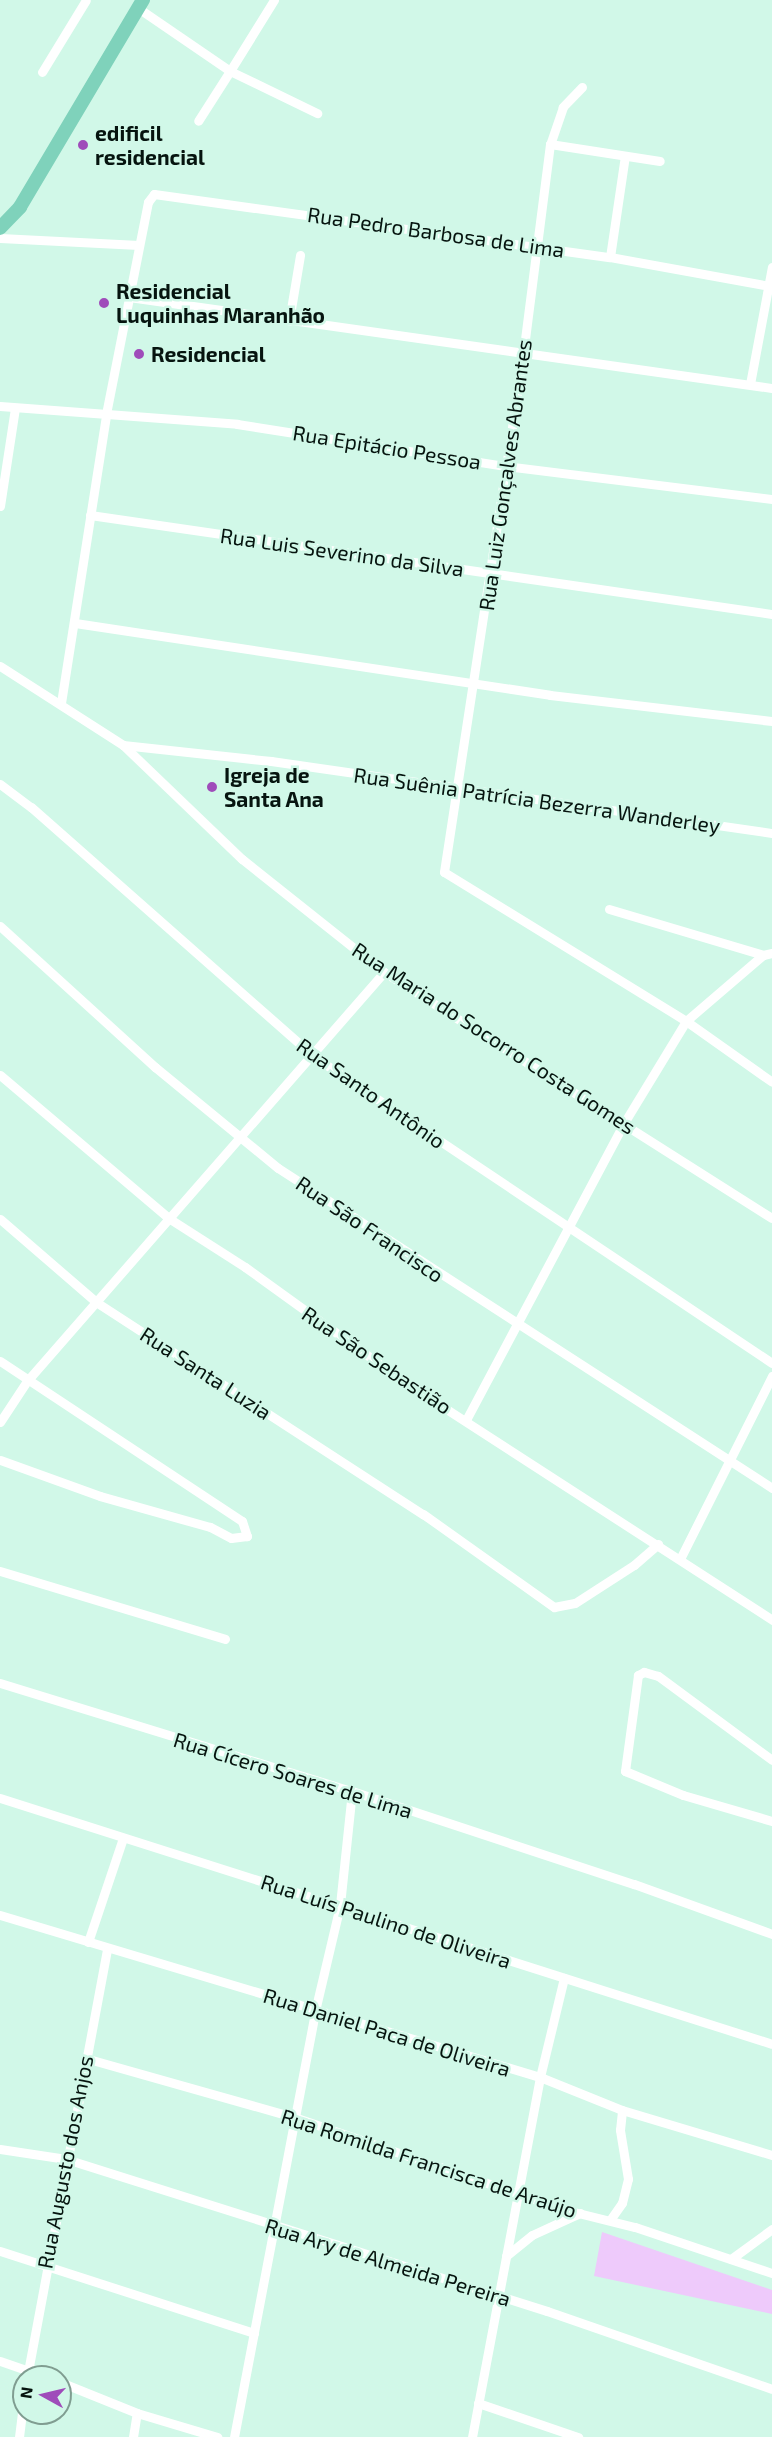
<!DOCTYPE html>
<meta charset="utf-8">
<style>
body{margin:0}
#map{position:relative;width:772px;height:2437px;overflow:hidden;background:#d1f8e8;font-family:"Exo 2",sans-serif}
div>[style]{position:absolute}
[style*='--x']{left:calc(var(--x)*1px);top:calc(var(--y)*1px);width:calc(var(--w)*1px);rotate:calc(var(--a)*1deg)}
.green>*{inset:0;background:#eecafb}
.street>*{height:9px;margin:-4.5px;padding:0 4.5px;transform-origin:4.5px;border-radius:4.5px;background:#fff}
.primary>*{height:14px;margin:-7px;padding:0 7px;transform-origin:7px;border-radius:7px;background:#7fd2bb}
.dots>*{width:16px;height:16px;translate:-50% -50%;box-sizing:border-box;border:3px solid #d1f8e8;border-radius:50%}
span{translate:-50% -50%;white-space:nowrap;text-align:center;line-height:1.15;-webkit-text-stroke:5px #d1f8e8;paint-order:stroke}
.poi-label{font-size:21px;color:#06140f;font-weight:700}
.left{translate:0 -50%;text-align:left}
.street-label{font-size:21px;color:#06140f}
.north{position:absolute;left:12px;top:2365px;width:60px;height:60px;box-sizing:border-box;background:#d1f8e8;border:2px solid #809d91;border-radius:50%;rotate:278deg;font-size:16px;font-weight:700;line-height:24px;text-align:center;color:#06140f}
.north::after{content:'';display:block;margin:auto;width:21px;height:27px;background:#9f4cba;clip-path:polygon(50% 0,100% 100%,50% 72%,0 100%)}
</style>
<div id="map">
<div class="green">
<i style="clip-path:polygon(602px 2232px,772px 2290px,772px 2314px,594px 2276px)"></i>
</div>
<div class="street">
<i style="--x:274;--y:0;--w:84;--a:121.8"></i>
<i style="--x:230;--y:71;--w:97;--a:25.8"></i>
<i style="--x:138;--y:8;--w:112;--a:34.4"></i>
<i style="--x:230;--y:71;--w:59;--a:122.6"></i>
<i style="--x:42;--y:72;--w:84;--a:-58.6"></i>
<i style="--x:582;--y:87;--w:28;--a:134"></i>
<i style="--x:563;--y:107;--w:39;--a:109"></i>
<i style="--x:550;--y:144;--w:213;--a:97.3"></i>
<i style="--x:523;--y:355;--w:523;--a:98.69"></i>
<i style="--x:444;--y:872;--w:284;--a:31.6"></i>
<i style="--x:686;--y:1021;--w:105;--a:35.3"></i>
<i style="--x:550;--y:144;--w:111;--a:8.8"></i>
<i style="--x:0;--y:238;--w:139;--a:2.9"></i>
<i style="--x:610;--y:257;--w:102;--a:-81.6"></i>
<i style="--x:129;--y:297;--w:649;--a:8.06"></i>
<i style="--x:289;--y:321;--w:67;--a:-80.5"></i>
<i style="--x:750;--y:384;--w:119;--a:-79.4"></i>
<i style="--x:0;--y:406;--w:238;--a:4.3"></i>
<i style="--x:237;--y:424;--w:272;--a:8.9"></i>
<i style="--x:506;--y:466;--w:268;--a:7.1"></i>
<i style="--x:0;--y:506;--w:99;--a:-81.3"></i>
<i style="--x:90;--y:515;--w:689;--a:8.26"></i>
<i style="--x:75;--y:623;--w:480;--a:8.6"></i>
<i style="--x:550;--y:695;--w:224;--a:6.7"></i>
<i style="--x:0;--y:666;--w:146;--a:32.7"></i>
<i style="--x:123;--y:745;--w:165;--a:43.8"></i>
<i style="--x:242;--y:859;--w:181;--a:38.5"></i>
<i style="--x:384;--y:972;--w:459;--a:32.4"></i>
<i style="--x:61;--y:703;--w:292;--a:-81.1"></i>
<i style="--x:106;--y:414;--w:216;--a:-78.8"></i>
<i style="--x:148;--y:202;--w:10;--a:-53"></i>
<i style="--x:154;--y:194;--w:460;--a:7.9"></i>
<i style="--x:610;--y:257;--w:162;--a:10.3"></i>
<i style="--x:123;--y:745;--w:149;--a:6.2"></i>
<i style="--x:271;--y:761;--w:506;--a:8.18"></i>
<i style="--x:0;--y:784;--w:39;--a:37"></i>
<i style="--x:31;--y:807;--w:376;--a:41.4"></i>
<i style="--x:313;--y:1056;--w:552;--a:33.78"></i>
<i style="--x:609;--y:909;--w:161;--a:16.6"></i>
<i style="--x:0;--y:926;--w:210;--a:42.3"></i>
<i style="--x:155;--y:1067;--w:159;--a:39.4"></i>
<i style="--x:278;--y:1168;--w:589;--a:32.93"></i>
<i style="--x:0;--y:1075;--w:223;--a:40.3"></i>
<i style="--x:170;--y:1219;--w:89;--a:32.6"></i>
<i style="--x:245;--y:1267;--w:195;--a:35.8"></i>
<i style="--x:403;--y:1381;--w:440;--a:32.9"></i>
<i style="--x:0;--y:1219;--w:127;--a:40.8"></i>
<i style="--x:96;--y:1302;--w:390;--a:33"></i>
<i style="--x:423;--y:1514;--w:161;--a:35.4"></i>
<i style="--x:554;--y:1607;--w:21;--a:-11"></i>
<i style="--x:575;--y:1603;--w:70;--a:-32.8"></i>
<i style="--x:634;--y:1565;--w:32;--a:-41"></i>
<i style="--x:0;--y:1361;--w:290;--a:33.5"></i>
<i style="--x:242;--y:1521;--w:16;--a:72"></i>
<i style="--x:247;--y:1536;--w:16;--a:173"></i>
<i style="--x:231;--y:1538;--w:24;--a:-152"></i>
<i style="--x:210;--y:1527;--w:114;--a:-164.3"></i>
<i style="--x:100;--y:1496;--w:106;--a:-160.2"></i>
<i style="--x:466;--y:1420;--w:336;--a:-62"></i>
<i style="--x:624;--y:1123;--w:119;--a:-58.7"></i>
<i style="--x:686;--y:1021;--w:101;--a:-40.6"></i>
<i style="--x:763;--y:955;--w:9;--a:-13"></i>
<i style="--x:0;--y:1422;--w:49;--a:-56.6"></i>
<i style="--x:27;--y:1381;--w:543;--a:-48.88"></i>
<i style="--x:680;--y:1559;--w:205;--a:-63.3"></i>
<i style="--x:0;--y:1571;--w:235;--a:16.8"></i>
<i style="--x:0;--y:1683;--w:368;--a:17.1"></i>
<i style="--x:352;--y:1791;--w:297;--a:18.3"></i>
<i style="--x:634;--y:1884;--w:147;--a:19.9"></i>
<i style="--x:772;--y:1760;--w:142;--a:-143.6"></i>
<i style="--x:658;--y:1676;--w:15;--a:-164"></i>
<i style="--x:644;--y:1672;--w:7;--a:153"></i>
<i style="--x:638;--y:1675;--w:97;--a:97.7"></i>
<i style="--x:625;--y:1771;--w:63;--a:22.5"></i>
<i style="--x:683;--y:1795;--w:93;--a:16.3"></i>
<i style="--x:0;--y:1798;--w:810;--a:17.67"></i>
<i style="--x:0;--y:1915;--w:564;--a:16.7"></i>
<i style="--x:540;--y:2077;--w:88;--a:21.9"></i>
<i style="--x:622;--y:2110;--w:157;--a:16.7"></i>
<i style="--x:88;--y:1942;--w:110;--a:-71.4"></i>
<i style="--x:85;--y:2058;--w:217;--a:15.8"></i>
<i style="--x:294;--y:2117;--w:283;--a:18.9"></i>
<i style="--x:562;--y:2209;--w:75;--a:13.9"></i>
<i style="--x:635;--y:2227;--w:145;--a:18.6"></i>
<i style="--x:0;--y:2149;--w:67;--a:8.6"></i>
<i style="--x:66;--y:2159;--w:504;--a:17.54"></i>
<i style="--x:547;--y:2311;--w:238;--a:19.1"></i>
<i style="--x:610;--y:2220;--w:21;--a:-55"></i>
<i style="--x:622;--y:2203;--w:25;--a:-76"></i>
<i style="--x:628;--y:2179;--w:50;--a:-99.3"></i>
<i style="--x:620;--y:2130;--w:20;--a:-84"></i>
<i style="--x:0;--y:2251;--w:267;--a:17.9"></i>
<i style="--x:506;--y:2256;--w:33;--a:-39"></i>
<i style="--x:532;--y:2235;--w:53;--a:-24.6"></i>
<i style="--x:731;--y:2259;--w:51;--a:-36.2"></i>
<i style="--x:0;--y:2361;--w:49;--a:19.2"></i>
<i style="--x:27;--y:2377;--w:436;--a:-79.4"></i>
<i style="--x:60;--y:2382;--w:83;--a:21.9"></i>
<i style="--x:137;--y:2413;--w:84;--a:16.7"></i>
<i style="--x:478;--y:2403;--w:106;--a:18.8"></i>
<i style="--x:19;--y:2437;--w:38;--a:-83"></i>
<i style="--x:133;--y:2437;--w:24;--a:-81"></i>
<i style="--x:234;--y:2437;--w:434;--a:-79.2"></i>
<i style="--x:315;--y:2011;--w:109;--a:-76.7"></i>
<i style="--x:340;--y:1905;--w:115;--a:-84"></i>
<i style="--x:472;--y:2437;--w:366;--a:-79.3"></i>
<i style="--x:540;--y:2077;--w:102;--a:-76.4"></i>
</div>
<div class="primary">
<i style="--x:0;--y:228;--w:29;--a:-46"></i>
<i style="--x:20;--y:207;--w:241;--a:-59.3"></i>
</div>
<div class="dots">
<i style="left:83px;top:145px;background:#9f4cba"></i>
<i style="left:104px;top:303px;background:#9f4cba"></i>
<i style="left:139px;top:354px;background:#9f4cba"></i>
<i style="left:212px;top:787px;background:#9f4cba"></i>
</div>
<div class="poi-label">
<span class="left" style="left:95px;top:145px">edificil<br>residencial</span>
<span class="left" style="left:116px;top:303px">Residencial<br>Luquinhas Maranhão</span>
<span class="left" style="left:151px;top:354px">Residencial</span>
<span class="left" style="left:224px;top:787px">Igreja de<br>Santa Ana</span>
</div>
<div class="street-label">
<span style="left:436px;top:232px;rotate:8deg">Rua Pedro Barbosa de Lima</span>
<span style="left:387px;top:447px;rotate:9deg">Rua Epitácio Pessoa</span>
<span style="left:505px;top:475px;rotate:-82deg">Rua Luiz Gonçalves Abrantes</span>
<span style="left:342px;top:552px;rotate:8deg">Rua Luis Severino da Silva</span>
<span style="left:537px;top:800px;rotate:8deg">Rua Suênia Patrícia Bezerra Wanderley</span>
<span style="left:494px;top:1038px;rotate:33deg">Rua Maria do Socorro Costa Gomes</span>
<span style="left:371px;top:1093px;rotate:35deg">Rua Santo Antônio</span>
<span style="left:370px;top:1229px;rotate:34deg">Rua São Francisco</span>
<span style="left:377px;top:1360px;rotate:34deg">Rua São Sebastião</span>
<span style="left:206px;top:1373px;rotate:33deg">Rua Santa Luzia</span>
<span style="left:293px;top:1775px;rotate:17deg">Rua Cícero Soares de Lima</span>
<span style="left:386px;top:1921px;rotate:18deg">Rua Luís Paulino de Oliveira</span>
<span style="left:387px;top:2032px;rotate:17deg">Rua Daniel Paca de Oliveira</span>
<span style="left:65px;top:2162px;rotate:-79deg">Rua Augusto dos Anjos</span>
<span style="left:429px;top:2163px;rotate:18deg">Rua Romilda Francisca de Araújo</span>
<span style="left:388px;top:2262px;rotate:17deg">Rua Ary de Almeida Pereira</span>
</div>
<div class="north">N</div>
</div>
